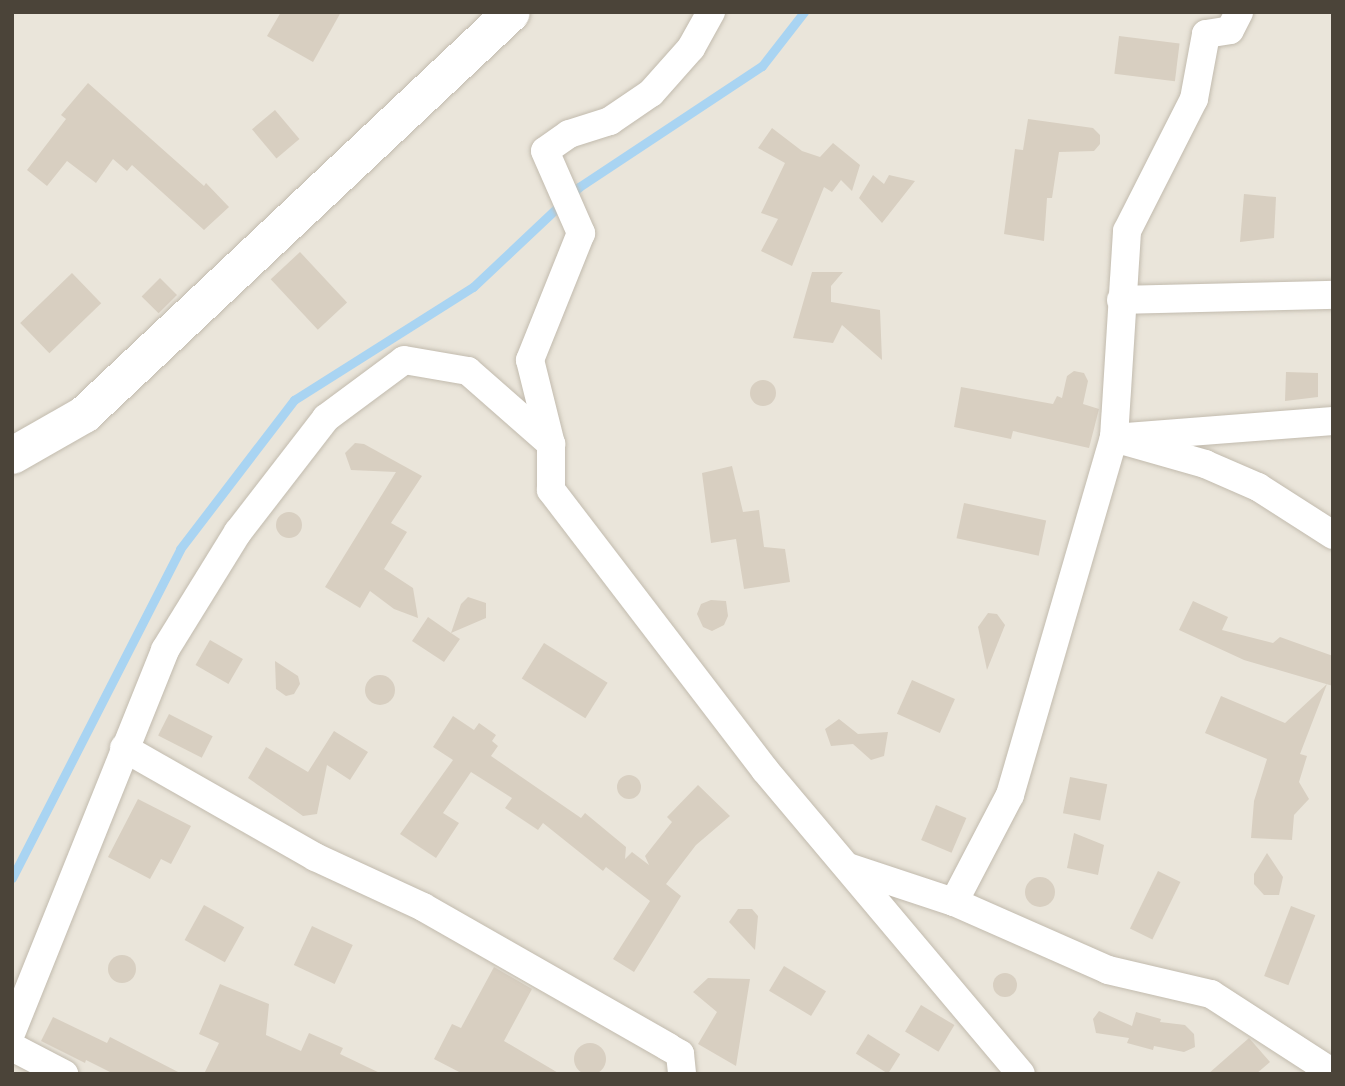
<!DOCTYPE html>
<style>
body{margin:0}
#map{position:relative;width:1345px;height:1086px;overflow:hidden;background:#f6f3ec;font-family:"DM Sans",sans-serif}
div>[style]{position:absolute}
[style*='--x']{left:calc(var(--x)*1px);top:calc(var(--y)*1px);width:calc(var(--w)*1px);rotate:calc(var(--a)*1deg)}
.residential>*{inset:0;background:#eae5da;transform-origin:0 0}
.stream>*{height:9px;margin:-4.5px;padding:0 4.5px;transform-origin:4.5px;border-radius:4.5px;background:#a9d4f2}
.building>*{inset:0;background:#d8cfc1;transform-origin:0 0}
.round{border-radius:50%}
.roads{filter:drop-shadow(0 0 2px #c2bbae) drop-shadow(0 0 2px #c2bbae)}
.minor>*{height:28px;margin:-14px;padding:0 14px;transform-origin:14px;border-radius:14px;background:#fff}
.tertiary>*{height:37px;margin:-18.5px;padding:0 18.5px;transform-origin:18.5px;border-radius:18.5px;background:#fff}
span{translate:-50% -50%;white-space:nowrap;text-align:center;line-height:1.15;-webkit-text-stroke:5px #fff;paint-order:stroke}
.frame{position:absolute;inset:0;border:14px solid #4b4439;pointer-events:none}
</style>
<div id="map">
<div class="residential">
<i style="left:12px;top:12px;width:1321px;height:1062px"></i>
</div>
<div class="stream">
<i style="--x:12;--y:878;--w:369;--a:-62.9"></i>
<i style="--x:180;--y:549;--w:188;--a:-52.6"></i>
<i style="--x:294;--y:400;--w:212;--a:-32.3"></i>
<i style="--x:473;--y:287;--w:146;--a:-43.3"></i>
<i style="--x:579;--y:187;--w:219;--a:-33.5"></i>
<i style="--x:762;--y:66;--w:68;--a:-52.1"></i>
</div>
<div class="building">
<i style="clip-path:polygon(281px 12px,341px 12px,313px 62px,267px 36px)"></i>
<i style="left:1119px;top:36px;width:61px;height:38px;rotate:7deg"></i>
<i style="clip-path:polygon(88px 83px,204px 186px,206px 183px,229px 207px,204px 230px,132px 165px,127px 171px,113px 159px,96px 183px,67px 161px,47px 186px,27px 170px,66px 119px,61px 115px)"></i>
<i style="left:275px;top:110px;width:38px;height:30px;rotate:50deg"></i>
<i style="clip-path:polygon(1028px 119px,1093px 128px,1100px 135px,1100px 144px,1094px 151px,1059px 152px,1052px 198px,1047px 198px,1044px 241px,1004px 234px,1015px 149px,1023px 150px)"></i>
<i style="clip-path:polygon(772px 128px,802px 151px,820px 157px,833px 143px,860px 165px,852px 191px,841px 180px,832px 192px,824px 187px,792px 266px,761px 251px,778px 219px,761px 213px,785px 163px,758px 148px)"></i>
<i style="clip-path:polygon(873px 175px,884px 184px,889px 175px,915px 181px,882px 223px,859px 198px)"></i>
<i style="clip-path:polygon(1244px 194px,1276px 197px,1274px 238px,1240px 242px)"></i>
<i style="left:300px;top:252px;width:69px;height:40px;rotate:47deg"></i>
<i style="clip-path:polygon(812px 272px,843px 272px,831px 286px,831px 302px,880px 310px,882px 360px,842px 325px,833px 343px,793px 338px)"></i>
<i style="left:72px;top:273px;width:42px;height:72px;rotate:46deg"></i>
<i style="left:160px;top:278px;width:24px;height:26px;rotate:45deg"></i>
<i style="clip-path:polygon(1074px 371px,1084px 373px,1088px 381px,1083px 404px,1099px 409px,1089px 448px,1013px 431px,1011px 439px,954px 427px,961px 387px,1053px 404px,1057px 396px,1062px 398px,1067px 376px)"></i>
<i style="clip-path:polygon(1286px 372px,1318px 373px,1318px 397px,1285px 401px)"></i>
<i class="round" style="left:750px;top:380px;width:26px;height:26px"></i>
<i style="clip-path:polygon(355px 443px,364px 444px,422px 476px,391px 523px,407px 532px,384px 569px,413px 588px,418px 618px,394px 609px,370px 591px,360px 608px,325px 587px,396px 472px,351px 470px,345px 453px)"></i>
<i style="clip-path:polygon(732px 466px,743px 512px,759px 510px,764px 547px,785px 549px,790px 582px,744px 589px,736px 539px,711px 543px,702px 473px)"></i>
<i style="left:964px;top:503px;width:84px;height:36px;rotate:12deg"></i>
<i class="round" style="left:276px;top:512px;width:26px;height:26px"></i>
<i style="clip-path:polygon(468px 597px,486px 603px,486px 618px,451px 633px,460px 639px,444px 662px,412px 641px,428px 617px,451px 633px,461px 604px)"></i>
<i style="clip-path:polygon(711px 600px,726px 601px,728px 616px,724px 625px,712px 631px,703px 627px,697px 614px,701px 604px)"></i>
<i style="clip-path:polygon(1193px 601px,1228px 617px,1222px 630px,1273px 643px,1280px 637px,1333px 656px,1333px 686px,1244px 660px,1179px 630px)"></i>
<i style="clip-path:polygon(988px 613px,997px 614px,1005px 625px,987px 670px,978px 627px)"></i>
<i style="left:210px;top:640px;width:38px;height:29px;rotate:30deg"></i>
<i style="left:544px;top:643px;width:75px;height:42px;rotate:32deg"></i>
<i style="clip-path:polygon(275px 661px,298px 676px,300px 684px,294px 694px,286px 696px,276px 689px)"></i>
<i class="round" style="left:365px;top:675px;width:30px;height:30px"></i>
<i style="left:912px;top:680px;width:47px;height:37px;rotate:24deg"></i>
<i style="clip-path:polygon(1327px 684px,1300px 754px,1307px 756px,1299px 782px,1309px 799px,1294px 815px,1292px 840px,1251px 838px,1254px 801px,1267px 759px,1205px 733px,1221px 696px,1285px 723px)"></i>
<i style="left:169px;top:714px;width:49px;height:24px;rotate:27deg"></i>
<i style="clip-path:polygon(453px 716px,474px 730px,479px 723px,496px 735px,492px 741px,498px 746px,491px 756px,581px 818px,585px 813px,626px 847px,625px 859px,632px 852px,649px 865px,645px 856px,672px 822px,667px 817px,698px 785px,730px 816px,696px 845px,666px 884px,681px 896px,634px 972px,613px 959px,650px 901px,606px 867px,603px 871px,543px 823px,538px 830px,505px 808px,512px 798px,471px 772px,443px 813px,459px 823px,436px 858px,400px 834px,453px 760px,433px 747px)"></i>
<i style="clip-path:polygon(839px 719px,858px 734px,888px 732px,884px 756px,871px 760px,853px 744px,831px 746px,825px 729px)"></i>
<i style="clip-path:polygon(334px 731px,368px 752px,350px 780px,327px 765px,317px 814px,303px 816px,248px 778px,266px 747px,308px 772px)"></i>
<i class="round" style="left:617px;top:775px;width:24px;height:24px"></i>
<i style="left:1070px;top:777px;width:38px;height:37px;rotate:11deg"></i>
<i style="clip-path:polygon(138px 799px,191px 826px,171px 864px,161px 859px,150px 879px,108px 857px)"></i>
<i style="left:936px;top:805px;width:33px;height:38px;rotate:23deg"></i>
<i style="clip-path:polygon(1074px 833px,1104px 845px,1098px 875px,1067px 868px)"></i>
<i style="clip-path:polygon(1267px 853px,1283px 877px,1279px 895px,1264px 895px,1254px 884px,1254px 874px)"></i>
<i style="left:1158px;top:871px;width:25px;height:64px;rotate:26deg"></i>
<i class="round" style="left:1025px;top:877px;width:30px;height:30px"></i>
<i style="left:204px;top:905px;width:46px;height:40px;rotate:29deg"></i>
<i style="left:1291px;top:906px;width:26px;height:75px;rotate:21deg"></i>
<i style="clip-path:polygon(738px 909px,752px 909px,758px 916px,755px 950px,729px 922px)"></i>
<i style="left:312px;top:926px;width:45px;height:43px;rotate:25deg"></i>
<i class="round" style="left:108px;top:955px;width:28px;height:28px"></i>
<i style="left:784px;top:966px;width:49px;height:29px;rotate:31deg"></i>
<i style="clip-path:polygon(494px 967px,532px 989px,504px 1041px,560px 1074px,463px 1074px,434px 1059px,452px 1024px,461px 1028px)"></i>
<i class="round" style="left:993px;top:973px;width:24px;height:24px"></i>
<i style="clip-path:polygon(708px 978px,750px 979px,736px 1066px,698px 1044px,717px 1012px,693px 992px)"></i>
<i style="clip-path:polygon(220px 984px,269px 1004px,266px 1035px,301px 1051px,309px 1033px,343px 1048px,340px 1054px,382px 1074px,204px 1074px,219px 1043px,199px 1034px)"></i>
<i style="left:921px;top:1005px;width:39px;height:31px;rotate:31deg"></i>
<i style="clip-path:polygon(1099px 1011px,1132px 1026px,1136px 1012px,1161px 1019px,1160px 1022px,1185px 1025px,1194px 1034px,1195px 1047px,1184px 1052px,1154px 1046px,1153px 1050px,1127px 1043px,1129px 1038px,1096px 1033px,1093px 1019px)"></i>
<i style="clip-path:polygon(53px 1017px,107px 1043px,110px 1037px,182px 1074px,114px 1074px,86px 1060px,85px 1063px,41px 1041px)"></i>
<i style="left:868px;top:1034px;width:38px;height:23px;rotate:32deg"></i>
<i style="clip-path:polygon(1249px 1038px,1270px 1062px,1256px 1074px,1208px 1074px)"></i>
<i class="round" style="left:574px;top:1043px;width:32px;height:32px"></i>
</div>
<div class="roads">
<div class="minor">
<i style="--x:711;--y:12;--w:41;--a:119.1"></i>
<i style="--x:691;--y:48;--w:60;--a:131.6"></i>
<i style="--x:651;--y:93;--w:50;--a:145.7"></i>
<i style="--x:610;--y:121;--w:43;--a:162.4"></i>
<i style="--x:569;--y:134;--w:29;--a:145"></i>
<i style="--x:545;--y:151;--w:90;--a:66.3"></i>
<i style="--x:581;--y:233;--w:137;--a:111.9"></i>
<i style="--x:530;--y:360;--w:87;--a:76"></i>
<i style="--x:551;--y:444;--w:46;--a:90"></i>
<i style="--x:551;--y:490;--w:352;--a:52.6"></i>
<i style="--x:765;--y:770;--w:397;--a:49.9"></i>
<i style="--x:1121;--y:300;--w:212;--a:-1.4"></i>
<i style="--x:1333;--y:421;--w:220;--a:175.6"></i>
<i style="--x:1114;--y:438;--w:95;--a:15.9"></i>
<i style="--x:1205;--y:464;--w:58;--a:23.5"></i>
<i style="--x:1258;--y:487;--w:89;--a:32.6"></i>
<i style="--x:124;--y:748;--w:220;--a:29.7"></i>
<i style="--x:315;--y:857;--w:119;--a:24.8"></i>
<i style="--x:423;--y:907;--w:282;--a:29.7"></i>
<i style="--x:668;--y:1047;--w:14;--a:30"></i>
<i style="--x:680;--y:1054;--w:20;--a:84"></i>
<i style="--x:848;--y:867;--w:112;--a:18.3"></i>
<i style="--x:954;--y:902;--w:121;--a:-62.4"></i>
<i style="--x:1010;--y:795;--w:372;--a:-73.8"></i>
<i style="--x:1114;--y:438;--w:207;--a:-86.4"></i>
<i style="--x:1127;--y:231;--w:148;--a:-63.1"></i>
<i style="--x:1194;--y:99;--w:66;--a:-79.5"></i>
<i style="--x:1206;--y:34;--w:24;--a:-9"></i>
<i style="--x:1230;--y:30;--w:20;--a:-63"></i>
<i style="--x:954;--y:902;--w:168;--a:23.8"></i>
<i style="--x:1108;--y:970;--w:106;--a:13.1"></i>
<i style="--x:1211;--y:994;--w:145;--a:32.9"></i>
<i style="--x:12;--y:1031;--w:411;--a:-68.1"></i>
<i style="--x:165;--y:650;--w:139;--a:-58.3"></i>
<i style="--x:238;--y:532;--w:144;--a:-52.3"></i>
<i style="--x:326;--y:418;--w:97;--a:-36.6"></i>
<i style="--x:404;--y:360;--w:65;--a:9.8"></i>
<i style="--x:468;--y:371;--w:111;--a:41.3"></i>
<i style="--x:12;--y:1047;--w:59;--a:27.4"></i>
</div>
<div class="tertiary">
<i style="--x:12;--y:455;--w:83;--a:-29.7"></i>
<i style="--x:84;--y:414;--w:586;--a:-43.27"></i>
</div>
</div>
<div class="frame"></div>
</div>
